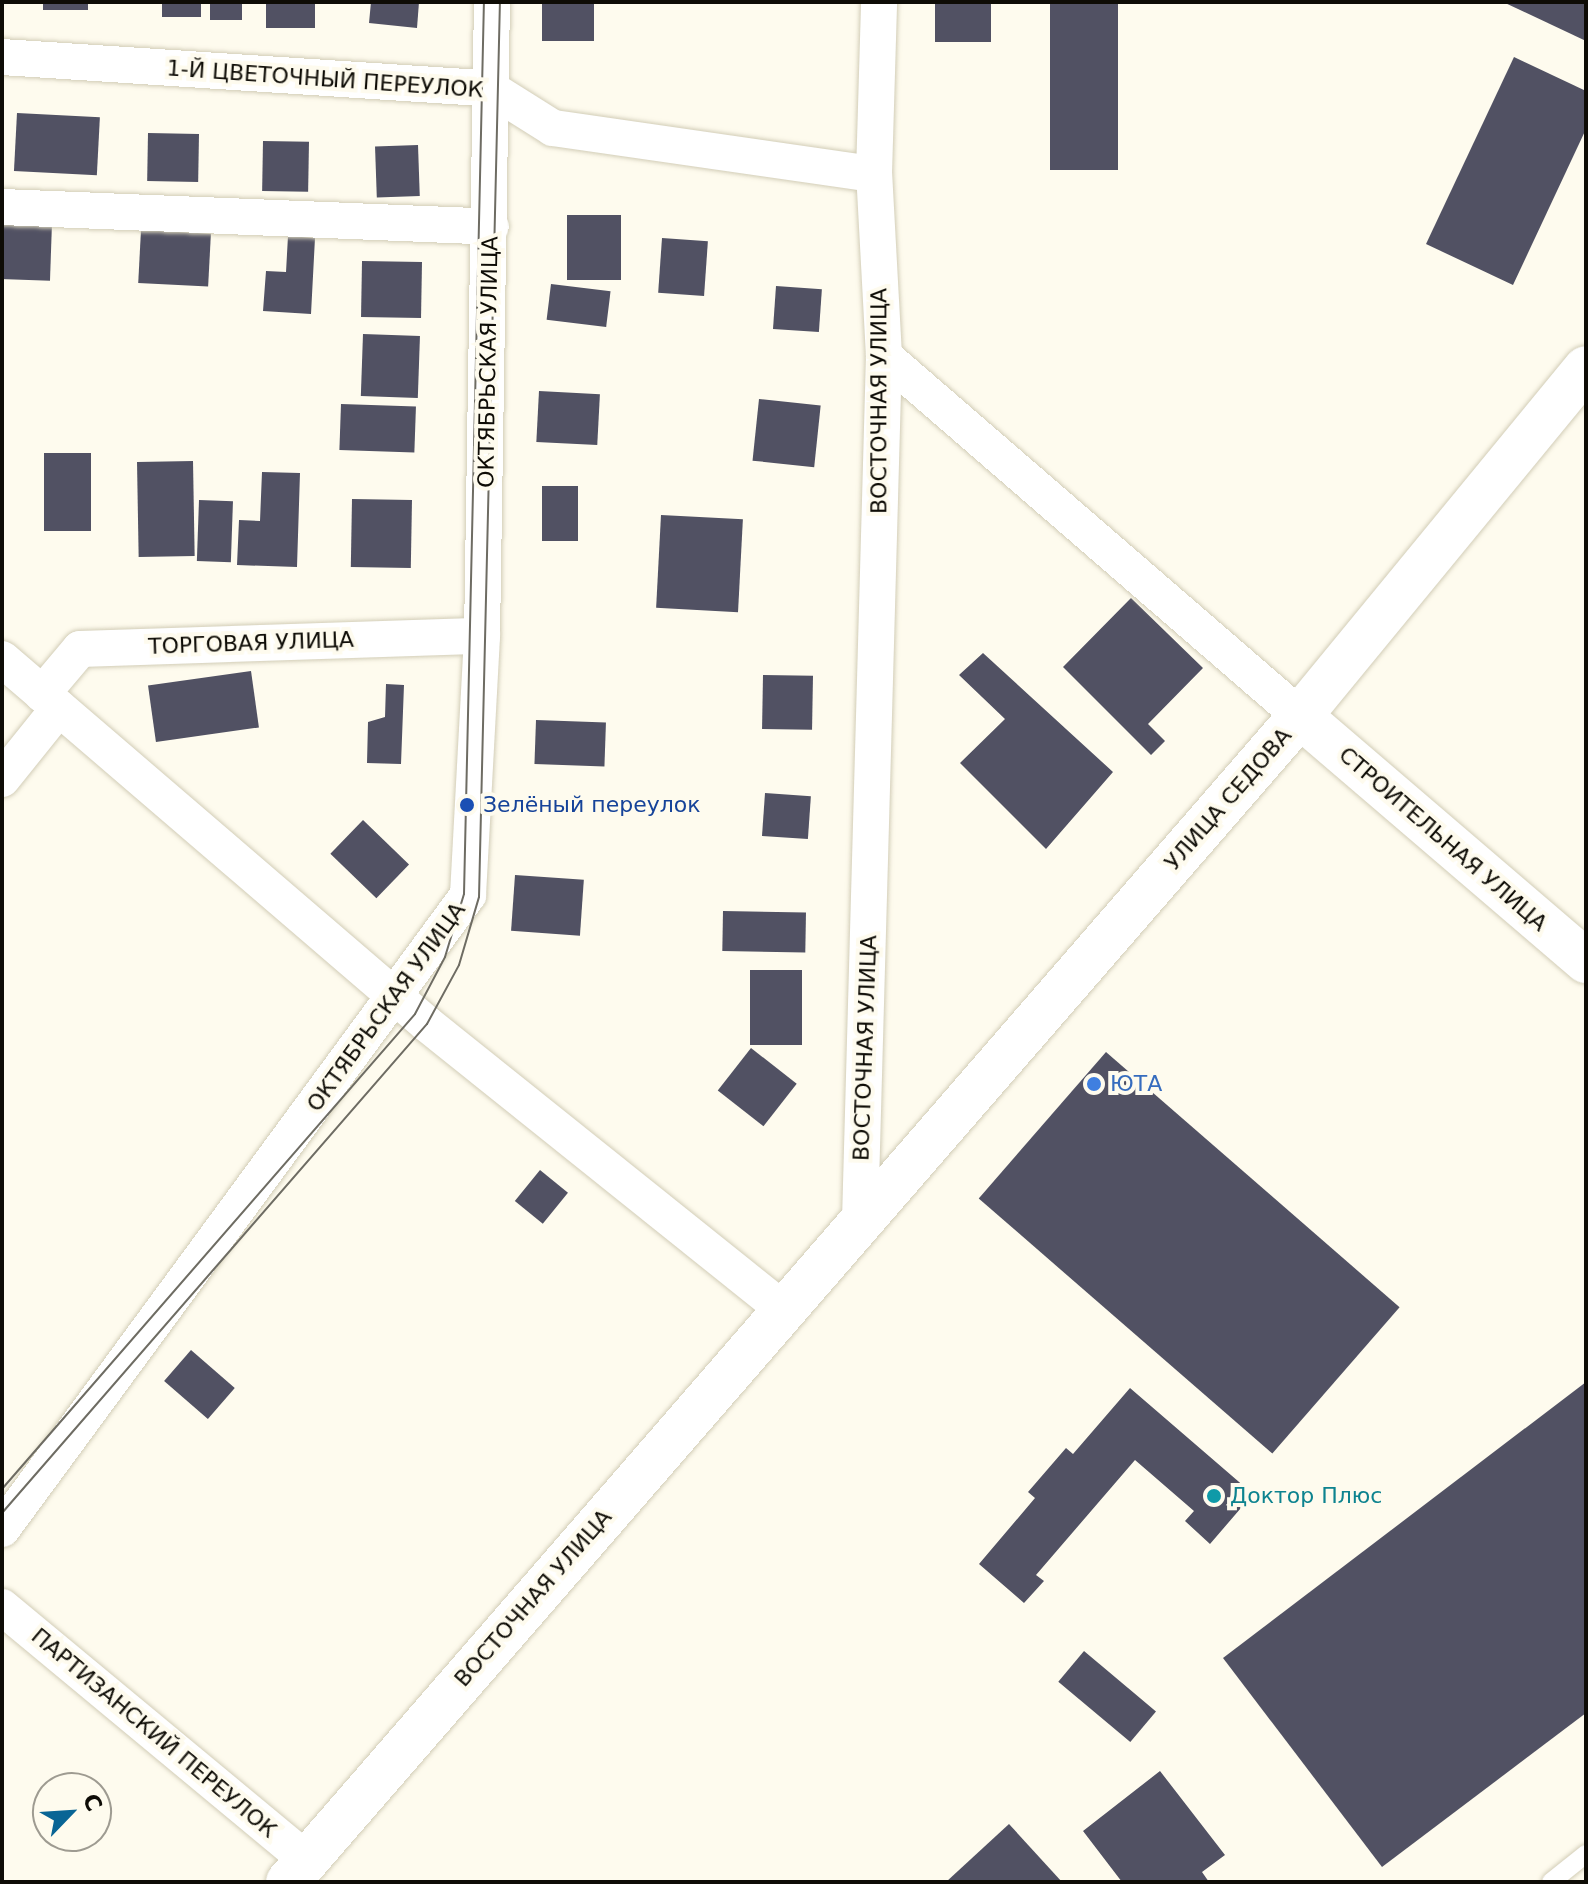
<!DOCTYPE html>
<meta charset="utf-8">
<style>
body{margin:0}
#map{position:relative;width:1588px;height:1884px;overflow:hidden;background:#fefbee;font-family:"DejaVu Sans",sans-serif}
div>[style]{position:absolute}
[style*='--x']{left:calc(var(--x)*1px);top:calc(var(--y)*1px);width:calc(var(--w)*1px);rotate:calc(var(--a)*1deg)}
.building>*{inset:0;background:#515163;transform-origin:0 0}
.roads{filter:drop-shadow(0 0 2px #d2cdb7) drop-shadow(0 0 2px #d2cdb7)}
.service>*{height:18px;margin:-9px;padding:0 9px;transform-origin:9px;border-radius:9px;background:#fff}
.minor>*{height:36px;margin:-18px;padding:0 18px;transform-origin:18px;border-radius:18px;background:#fff}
.tertiary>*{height:44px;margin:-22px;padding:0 22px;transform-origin:22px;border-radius:22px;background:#fff}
.secondary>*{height:44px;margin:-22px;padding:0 22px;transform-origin:22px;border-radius:22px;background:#fff}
.tram>*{height:2px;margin:-1px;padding:0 1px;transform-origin:1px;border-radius:1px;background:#6e6c63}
.dots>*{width:22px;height:22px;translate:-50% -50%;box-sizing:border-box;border:4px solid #fefbee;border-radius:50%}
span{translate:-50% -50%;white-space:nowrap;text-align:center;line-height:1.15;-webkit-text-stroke:8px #fefbee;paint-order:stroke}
.street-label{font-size:22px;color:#0e0c06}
.transit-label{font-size:22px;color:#164399}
.left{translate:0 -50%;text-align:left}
.shop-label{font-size:22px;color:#366cbe}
.culture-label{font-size:22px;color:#0d838f}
.frame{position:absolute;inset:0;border:4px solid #0e0c06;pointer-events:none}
.north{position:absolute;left:32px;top:1772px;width:80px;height:80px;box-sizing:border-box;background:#fefbee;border:2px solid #9e9b91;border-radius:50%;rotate:65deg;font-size:22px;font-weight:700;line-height:32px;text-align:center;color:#0e0c06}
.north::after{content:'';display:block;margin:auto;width:28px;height:36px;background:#096595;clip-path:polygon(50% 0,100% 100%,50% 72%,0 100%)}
</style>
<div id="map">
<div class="building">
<i style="left:43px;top:2px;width:45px;height:8px"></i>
<i style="left:162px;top:2px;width:39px;height:15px"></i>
<i style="left:210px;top:2px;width:32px;height:18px"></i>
<i style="left:266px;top:2px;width:49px;height:26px"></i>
<i style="clip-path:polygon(371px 2px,419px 2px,417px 28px,369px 23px)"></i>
<i style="left:542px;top:2px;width:52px;height:39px"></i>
<i style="left:935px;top:2px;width:56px;height:40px"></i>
<i style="left:1050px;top:2px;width:68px;height:168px"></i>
<i style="clip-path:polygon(1503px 2px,1586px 2px,1586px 41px)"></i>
<i style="clip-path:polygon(1514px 57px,1586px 91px,1586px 129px,1513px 285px,1426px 244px)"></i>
<i style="left:17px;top:113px;width:83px;height:58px;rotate:3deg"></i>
<i style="left:148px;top:133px;width:51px;height:48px;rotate:1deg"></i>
<i style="left:263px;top:141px;width:46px;height:50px;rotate:1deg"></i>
<i style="left:418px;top:145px;width:51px;height:43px;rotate:88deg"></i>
<i style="left:567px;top:215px;width:54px;height:65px"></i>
<i style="left:2px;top:222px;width:50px;height:57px;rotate:2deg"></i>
<i style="left:141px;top:230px;width:70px;height:53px;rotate:3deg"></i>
<i style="clip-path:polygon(288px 236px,315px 238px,311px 314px,263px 311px,266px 271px,286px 272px)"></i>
<i style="left:662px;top:238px;width:46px;height:55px;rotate:4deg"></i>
<i style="left:422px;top:262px;width:56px;height:60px;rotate:91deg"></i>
<i style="left:551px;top:284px;width:60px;height:36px;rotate:7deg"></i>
<i style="left:776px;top:286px;width:46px;height:43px;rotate:4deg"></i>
<i style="left:363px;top:334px;width:57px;height:62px;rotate:2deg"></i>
<i style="left:539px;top:391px;width:61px;height:51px;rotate:3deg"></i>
<i style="left:759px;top:399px;width:62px;height:62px;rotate:6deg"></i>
<i style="left:341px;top:404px;width:75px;height:46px;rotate:2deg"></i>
<i style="left:44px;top:453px;width:47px;height:78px"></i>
<i style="left:193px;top:461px;width:95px;height:56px;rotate:89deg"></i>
<i style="clip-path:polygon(262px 472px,300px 473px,297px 567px,237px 565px,239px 520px,260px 521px)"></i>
<i style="left:542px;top:486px;width:36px;height:55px"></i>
<i style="left:352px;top:499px;width:60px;height:68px;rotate:1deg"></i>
<i style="left:199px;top:500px;width:34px;height:61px;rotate:2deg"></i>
<i style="left:661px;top:515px;width:82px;height:93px;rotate:3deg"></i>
<i style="clip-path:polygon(1131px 598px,1203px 668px,1148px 724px,1165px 741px,1151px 755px,1063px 667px)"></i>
<i style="clip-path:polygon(983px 653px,1113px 772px,1046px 849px,960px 763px,1005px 719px,959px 675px)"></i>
<i style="left:251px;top:671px;width:57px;height:104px;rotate:82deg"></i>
<i style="left:763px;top:675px;width:50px;height:54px;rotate:1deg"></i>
<i style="clip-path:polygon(386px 684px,404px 685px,401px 764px,367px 763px,368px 722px,385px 717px)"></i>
<i style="left:536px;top:720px;width:70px;height:44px;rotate:2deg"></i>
<i style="left:765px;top:793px;width:46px;height:43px;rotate:4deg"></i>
<i style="left:363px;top:820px;width:64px;height:47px;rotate:44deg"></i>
<i style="left:515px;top:875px;width:69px;height:56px;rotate:4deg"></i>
<i style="left:723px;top:911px;width:83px;height:40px;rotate:1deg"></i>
<i style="left:750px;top:970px;width:52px;height:75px"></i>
<i style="left:751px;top:1048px;width:58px;height:54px;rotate:38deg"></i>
<i style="left:1106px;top:1052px;width:389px;height:194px;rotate:41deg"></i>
<i style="left:540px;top:1170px;width:36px;height:40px;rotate:39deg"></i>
<i style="left:191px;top:1350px;width:58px;height:41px;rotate:41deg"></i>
<i style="clip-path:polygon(1586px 1382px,1586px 1713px,1382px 1867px,1223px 1658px)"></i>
<i style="clip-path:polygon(1130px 1388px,1253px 1494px,1210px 1544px,1185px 1521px,1194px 1511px,1135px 1460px,1036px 1575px,1044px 1581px,1024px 1603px,979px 1564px,1035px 1498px,1028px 1492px,1066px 1448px,1073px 1454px)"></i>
<i style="left:1084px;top:1651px;width:94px;height:40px;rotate:40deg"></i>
<i style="clip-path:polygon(1160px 1771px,1225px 1855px,1202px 1872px,1209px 1882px,1122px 1882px,1083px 1831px)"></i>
<i style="clip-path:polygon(1009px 1824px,1062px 1882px,946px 1882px)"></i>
</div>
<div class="roads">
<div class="service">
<i style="--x:1551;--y:1882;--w:45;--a:-38.7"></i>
</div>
<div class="minor">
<i style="--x:2;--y:57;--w:490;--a:3.7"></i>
<i style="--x:491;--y:89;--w:73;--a:32.2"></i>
<i style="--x:553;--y:128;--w:324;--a:8.2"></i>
<i style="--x:2;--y:207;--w:489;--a:2.3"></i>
<i style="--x:884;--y:356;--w:550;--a:40.87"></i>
<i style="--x:2;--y:659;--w:560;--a:40.66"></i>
<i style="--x:427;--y:1024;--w:459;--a:38.7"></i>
<i style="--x:42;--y:694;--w:59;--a:-49.8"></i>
<i style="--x:80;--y:649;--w:402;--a:-1.9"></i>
<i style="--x:2;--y:779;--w:91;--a:-51.2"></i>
<i style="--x:860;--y:1220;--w:864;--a:-88.41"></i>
<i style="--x:884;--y:356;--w:182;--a:-93.1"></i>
<i style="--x:874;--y:174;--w:172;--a:-88.3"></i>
<i style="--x:2;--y:1529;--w:787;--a:-53.68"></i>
<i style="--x:468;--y:895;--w:259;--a:-86.9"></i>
<i style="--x:482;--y:636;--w:634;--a:-89.1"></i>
<i style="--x:2;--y:1607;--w:396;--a:39.7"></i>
</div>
<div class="tertiary">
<i style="--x:1300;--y:716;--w:377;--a:40.6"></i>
</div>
<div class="secondary">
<i style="--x:288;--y:1882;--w:1544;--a:-49.04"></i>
<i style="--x:1300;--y:716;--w:450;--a:-50.6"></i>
</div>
</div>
<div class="tram">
<i style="--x:2;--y:1489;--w:629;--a:-48.99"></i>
<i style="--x:415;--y:1014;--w:64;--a:-62.2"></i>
<i style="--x:445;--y:957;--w:66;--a:-73.2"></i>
<i style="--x:464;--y:894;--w:892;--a:-88.72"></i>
<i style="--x:2;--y:1513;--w:648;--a:-49.01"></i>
<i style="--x:427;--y:1024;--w:67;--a:-61.5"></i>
<i style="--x:459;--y:965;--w:71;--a:-73.6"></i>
<i style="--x:479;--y:897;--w:895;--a:-88.66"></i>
</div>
<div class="dots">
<i style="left:467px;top:805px;background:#1a4fb4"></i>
<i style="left:1094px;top:1084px;background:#3f7fe0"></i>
<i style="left:1214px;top:1496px;background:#0f9aa8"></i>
</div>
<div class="street-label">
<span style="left:325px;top:79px;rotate:4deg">1-Й ЦВЕТОЧНЫЙ ПЕРЕУЛОК</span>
<span style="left:488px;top:362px;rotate:-89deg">ОКТЯБРЬСКАЯ УЛИЦА</span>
<span style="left:879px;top:401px;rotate:-90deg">ВОСТОЧНАЯ УЛИЦА</span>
<span style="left:251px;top:643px;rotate:-2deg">ТОРГОВАЯ УЛИЦА</span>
<span style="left:1228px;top:799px;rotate:-49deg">УЛИЦА СЕДОВА</span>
<span style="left:1443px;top:839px;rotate:41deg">СТРОИТЕЛЬНАЯ УЛИЦА</span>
<span style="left:386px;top:1007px;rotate:-54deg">ОКТЯБРЬСКАЯ УЛИЦА</span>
<span style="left:865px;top:1048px;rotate:-88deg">ВОСТОЧНАЯ УЛИЦА</span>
<span style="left:533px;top:1598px;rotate:-49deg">ВОСТОЧНАЯ УЛИЦА</span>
<span style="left:154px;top:1733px;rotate:40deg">ПАРТИЗАНСКИЙ ПЕРЕУЛОК</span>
</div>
<div class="transit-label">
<span class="left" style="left:483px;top:805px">Зелёный переулок</span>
</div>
<div class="shop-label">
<span class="left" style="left:1110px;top:1084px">ЮТА</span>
</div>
<div class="culture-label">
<span class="left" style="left:1230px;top:1496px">Доктор Плюс</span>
</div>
<div class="frame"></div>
<div class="north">С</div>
</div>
